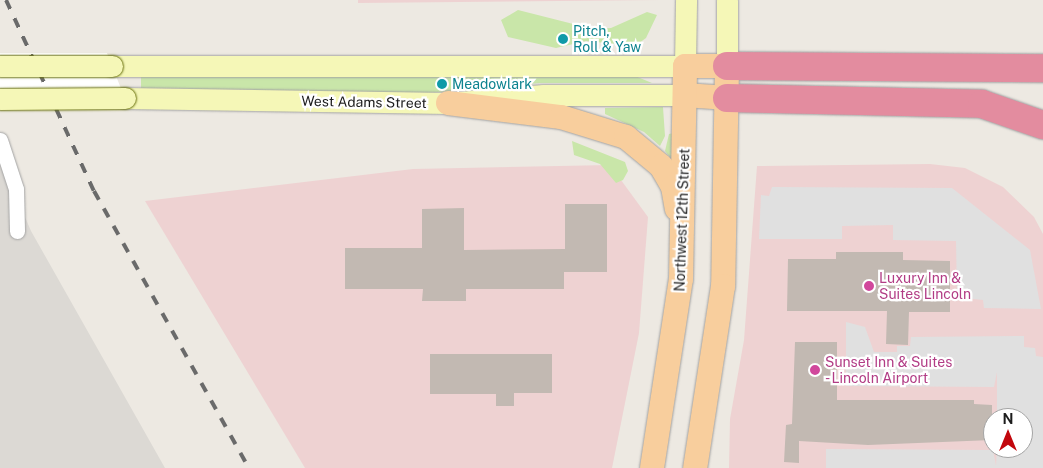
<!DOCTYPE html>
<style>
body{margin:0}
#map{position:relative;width:1043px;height:468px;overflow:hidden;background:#ede9e2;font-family:"Public Sans",sans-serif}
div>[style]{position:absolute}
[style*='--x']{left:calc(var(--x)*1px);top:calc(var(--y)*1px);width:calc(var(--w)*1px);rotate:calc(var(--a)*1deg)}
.commercial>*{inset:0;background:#eed2d2}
.airport>*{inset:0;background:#dcd9d4}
.grass>*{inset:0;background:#c9e6a9}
.parking>*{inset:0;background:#e0e0e0}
.pier>*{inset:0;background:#fff}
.building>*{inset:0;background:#c2b9b2}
.roads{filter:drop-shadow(0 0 1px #a3a3a3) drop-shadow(0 0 1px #a3a3a3)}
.minor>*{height:15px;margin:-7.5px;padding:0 7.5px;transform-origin:7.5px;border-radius:7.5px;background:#fff}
.secondary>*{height:21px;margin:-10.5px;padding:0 10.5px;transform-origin:10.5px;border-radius:10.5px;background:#f5f7b7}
.primary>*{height:24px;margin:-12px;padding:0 12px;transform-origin:12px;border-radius:12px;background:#f8ce9d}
.motorway>*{height:28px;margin:-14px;padding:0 14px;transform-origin:14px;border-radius:14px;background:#e38c9f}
.rail>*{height:4px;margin-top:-2px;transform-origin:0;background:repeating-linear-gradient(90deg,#6a6a6a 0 10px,transparent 0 20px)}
.bridges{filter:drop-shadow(0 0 1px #666e09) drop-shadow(0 0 1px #666e09)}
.secondary-bridge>*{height:21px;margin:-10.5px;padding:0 10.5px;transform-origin:10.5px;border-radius:10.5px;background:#f5f7b7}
.dots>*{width:14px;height:14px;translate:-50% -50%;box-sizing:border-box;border:2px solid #fff;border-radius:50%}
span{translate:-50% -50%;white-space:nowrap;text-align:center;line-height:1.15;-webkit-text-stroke:4.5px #fff;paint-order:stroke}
.culture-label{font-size:14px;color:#0d838f}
.left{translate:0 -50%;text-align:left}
.street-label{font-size:14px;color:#1c1c1c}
.hotel-label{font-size:14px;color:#b23c85}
.north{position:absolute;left:983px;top:408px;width:50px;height:50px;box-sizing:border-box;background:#fff;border:1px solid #a4a4a4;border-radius:50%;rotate:0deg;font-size:14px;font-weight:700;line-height:20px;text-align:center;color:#1c1c1c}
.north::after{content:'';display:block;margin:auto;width:18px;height:22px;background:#c2070d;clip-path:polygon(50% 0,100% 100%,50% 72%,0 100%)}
</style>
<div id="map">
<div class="commercial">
<i style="clip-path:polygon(358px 0,660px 0,358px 3px)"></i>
<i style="clip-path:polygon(evenodd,930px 164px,965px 168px,1003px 187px,1034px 217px,1043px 234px,1043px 468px,729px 468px,730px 419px,744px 340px,757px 166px,930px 164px,993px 418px,1023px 418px,1023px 448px,993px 448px,993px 418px)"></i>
<i style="clip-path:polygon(610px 165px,648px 217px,639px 333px,612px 468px,305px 468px,145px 201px,413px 169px)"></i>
</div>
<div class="airport">
<i style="clip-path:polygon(0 159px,31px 231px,165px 468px,0 468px)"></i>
</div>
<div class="grass">
<i style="clip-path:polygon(518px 10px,593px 29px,611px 28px,647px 12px,657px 15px,646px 38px,635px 46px,586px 41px,556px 48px,508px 37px,501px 20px)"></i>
<i style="clip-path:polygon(141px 75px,635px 76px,652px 83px,540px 83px,428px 93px,141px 88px)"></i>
<i style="clip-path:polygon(663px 107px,665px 136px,660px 146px,644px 132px,605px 114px,605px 108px)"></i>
<i style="clip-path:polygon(674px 133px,673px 161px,665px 151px,669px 134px)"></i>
<i style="clip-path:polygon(572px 141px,625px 162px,628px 171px,623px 180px,616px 183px,600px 164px,574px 155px)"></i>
</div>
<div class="parking">
<i style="clip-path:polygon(772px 187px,952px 188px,1030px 250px,1041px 309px,984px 308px,983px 300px,957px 297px,956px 241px,893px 240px,893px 225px,842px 226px,842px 239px,759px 239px,761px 195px,769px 196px)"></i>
<i style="clip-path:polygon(846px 322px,865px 327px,874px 352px,897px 352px,897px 346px,910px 346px,911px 337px,1024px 336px,1024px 347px,1035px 348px,1036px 356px,1043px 357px,1043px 468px,826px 468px,826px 449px,993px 450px,996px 466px,997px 448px,1023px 448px,1023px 418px,997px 418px,997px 372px,994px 387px,846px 386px)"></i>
</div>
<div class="pier">
<i style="clip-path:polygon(0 53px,107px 53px,129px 109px,0 109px)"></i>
</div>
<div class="building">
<i style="clip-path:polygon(565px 204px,607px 204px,607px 272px,564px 272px,564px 289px,466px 289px,466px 301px,422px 301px,423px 289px,345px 289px,345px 248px,422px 248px,422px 209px,464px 208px,464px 250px,565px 249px)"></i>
<i style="clip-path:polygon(836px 252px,903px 252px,903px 260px,950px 261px,950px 312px,909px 312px,908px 345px,886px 344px,887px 311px,787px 311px,788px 259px,836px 259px)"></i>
<i style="clip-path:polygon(795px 342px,837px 342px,837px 400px,974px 400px,974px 404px,992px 405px,992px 440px,868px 445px,799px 441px,799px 463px,784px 462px,786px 425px,792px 424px)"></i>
<i style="clip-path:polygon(430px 354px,552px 354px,552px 393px,514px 393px,514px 406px,496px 406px,496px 394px,430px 394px)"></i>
</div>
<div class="roads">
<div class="minor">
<i style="--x:0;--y:140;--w:52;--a:71.9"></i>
<i style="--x:16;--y:189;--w:42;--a:88.6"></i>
</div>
<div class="secondary">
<i style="--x:112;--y:66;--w:573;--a:0"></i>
<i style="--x:685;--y:66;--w:66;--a:-89.1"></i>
<i style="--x:727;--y:66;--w:66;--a:-90"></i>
<i style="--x:125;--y:98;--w:323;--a:0.9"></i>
<i style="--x:448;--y:103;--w:96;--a:-4.8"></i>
<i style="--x:544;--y:95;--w:141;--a:0"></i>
</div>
<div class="primary">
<i style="--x:685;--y:95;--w:42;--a:4.1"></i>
<i style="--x:448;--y:103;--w:114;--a:7.1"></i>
<i style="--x:561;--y:117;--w:68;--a:17.1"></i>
<i style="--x:626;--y:137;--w:45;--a:39.6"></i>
<i style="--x:661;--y:166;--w:24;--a:60"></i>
<i style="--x:673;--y:187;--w:22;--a:80"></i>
<i style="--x:652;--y:468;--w:191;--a:-81.3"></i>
<i style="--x:681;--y:279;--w:213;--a:-88.9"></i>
<i style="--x:685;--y:66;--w:42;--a:0"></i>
<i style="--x:727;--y:66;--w:220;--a:91"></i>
<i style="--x:723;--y:286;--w:184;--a:98.7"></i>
</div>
<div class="motorway">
<i style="--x:727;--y:66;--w:316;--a:0.4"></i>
<i style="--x:727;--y:98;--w:255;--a:1.3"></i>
<i style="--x:982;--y:104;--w:65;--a:19"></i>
</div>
</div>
<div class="rail">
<i style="--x:6;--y:0;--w:210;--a:65.3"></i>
<i style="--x:94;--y:191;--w:317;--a:60.8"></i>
</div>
<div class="bridges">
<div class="secondary-bridge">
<i style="--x:0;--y:66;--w:112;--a:0"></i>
<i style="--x:0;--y:99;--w:125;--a:-0.5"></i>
</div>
</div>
<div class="dots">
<i style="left:563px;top:39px;background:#0f9aa8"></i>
<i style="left:442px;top:84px;background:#0f9aa8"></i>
<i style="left:869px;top:286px;background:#d1479c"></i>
<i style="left:815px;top:370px;background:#d1479c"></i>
</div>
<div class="culture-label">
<span class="left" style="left:573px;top:39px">Pitch,<br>Roll &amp; Yaw</span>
<span class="left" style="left:452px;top:84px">Meadowlark</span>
</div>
<div class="street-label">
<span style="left:364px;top:102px;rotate:1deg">West Adams Street</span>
<span style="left:682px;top:220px;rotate:-88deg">Northwest 12th Street</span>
</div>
<div class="hotel-label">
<span class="left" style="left:879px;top:286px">Luxury Inn &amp;<br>Suites Lincoln</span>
<span class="left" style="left:825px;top:370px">Sunset Inn &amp; Suites<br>- Lincoln Airport</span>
</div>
<div class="north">N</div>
</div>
